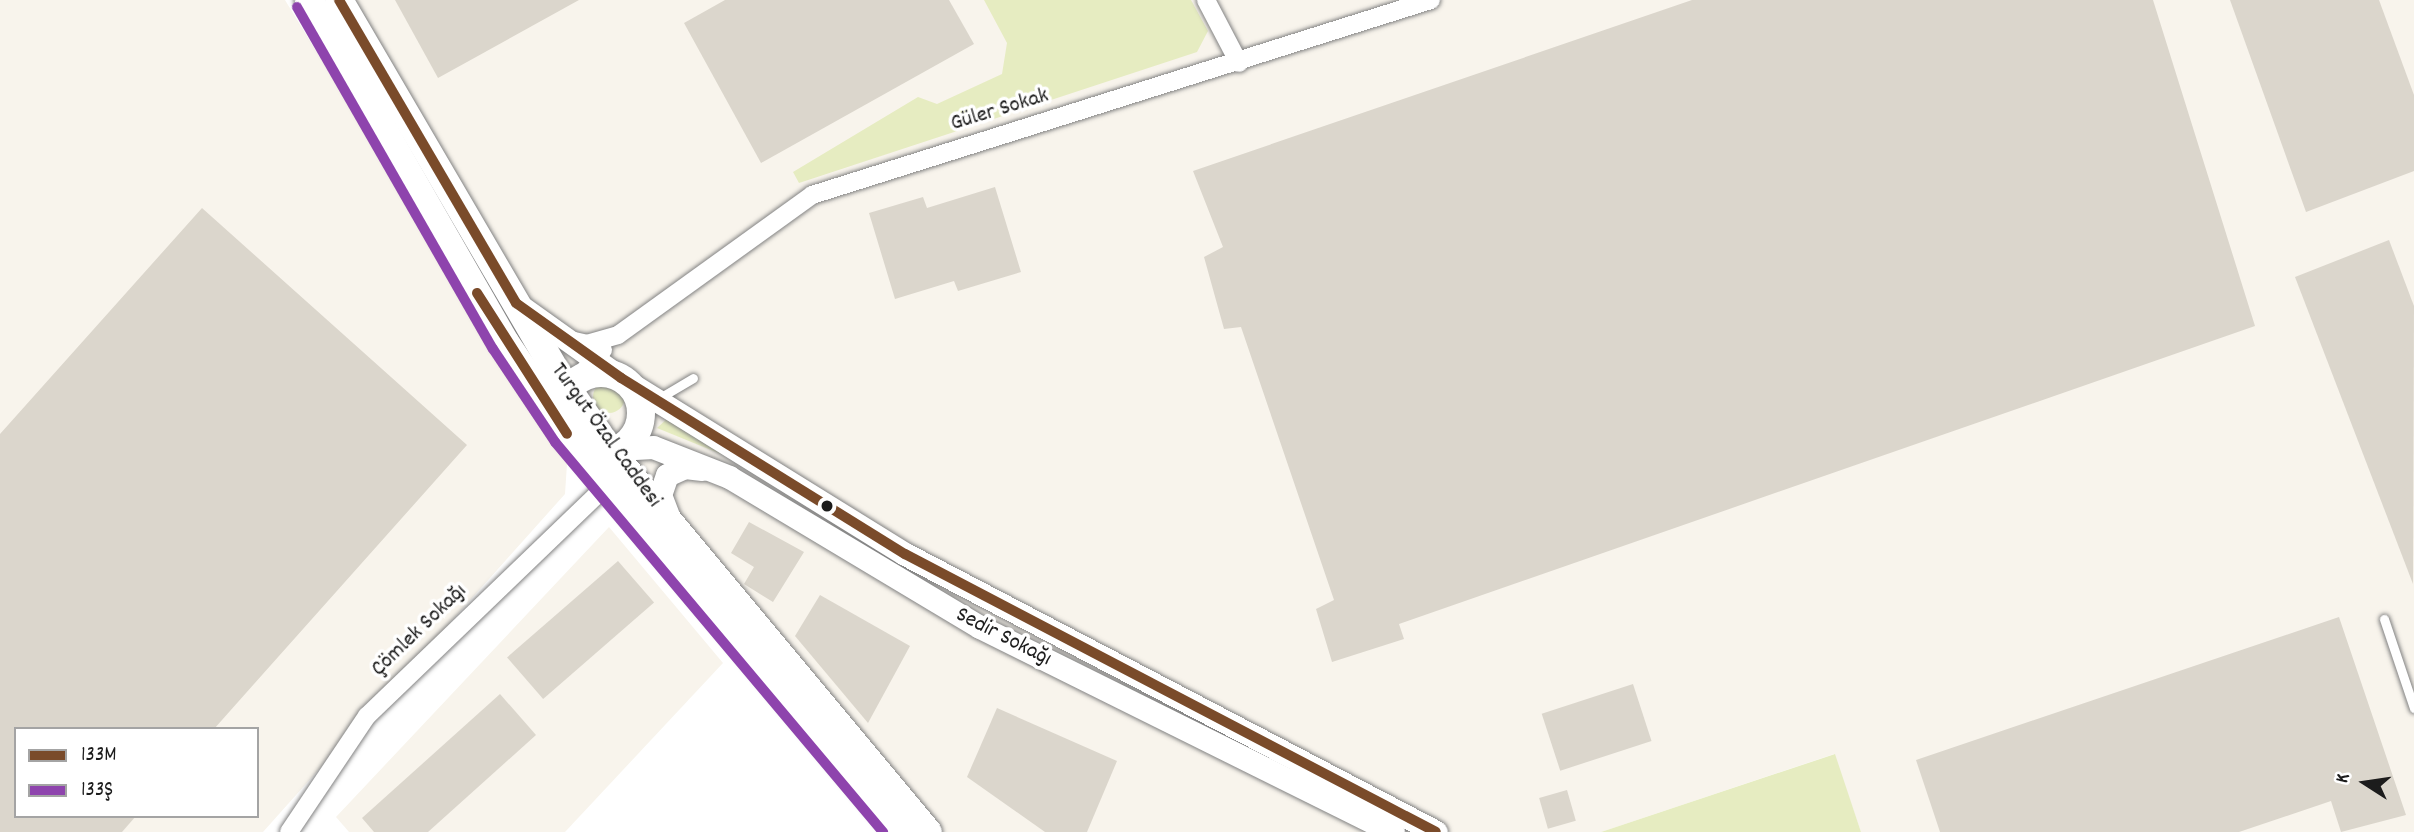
<!DOCTYPE html>
<meta charset="utf-8">
<style>
body{margin:0}
#map{position:relative;width:2414px;height:832px;overflow:hidden;background:#fff;font-family:Dekko,sans-serif}
div>[style]{position:absolute}
[style*='--x']{left:calc(var(--x)*1px);top:calc(var(--y)*1px);width:calc(var(--w)*1px);rotate:calc(var(--a)*1deg)}
.built>*{inset:0;background:#f8f4ec}
.green>*{inset:0;background:#e6ecc1}
.round{border-radius:50%}
.building>*{inset:0;background:#dbd6cc;transform-origin:0 0}
.roads{filter:drop-shadow(0 0 2px #828282) drop-shadow(0 0 2px #828282)}
.service>*{height:9px;margin:-4.5px;padding:0 4.5px;transform-origin:4.5px;border-radius:4.5px;background:#fff}
.minor>*{height:18px;margin:-9px;padding:0 9px;transform-origin:9px;border-radius:9px;background:#fff}
.tertiary>*{height:23px;margin:-11.5px;padding:0 11.5px;transform-origin:11.5px;border-radius:11.5px;background:#fff}
.primary>*{height:28px;margin:-14px;padding:0 14px;transform-origin:14px;border-radius:14px;background:#fff}
.primary>.ring{margin:-14px;padding:0;box-sizing:content-box;background:none;border:28px solid #fff;border-radius:50%}
.bus-1>*{height:10px;margin:-5px;padding:0 5px;transform-origin:5px;border-radius:5px;background:#7a4b2a}
.bus-2>*{height:10px;margin:-5px;padding:0 5px;transform-origin:5px;border-radius:5px;background:#8e44ad}
.dots>*{width:19px;height:19px;translate:-50% -50%;box-sizing:border-box;border:4px solid #fff;border-radius:50%}
span{translate:-50% -50%;white-space:nowrap;text-align:center;line-height:1.15;-webkit-text-stroke:7px #fff;paint-order:stroke}
.street-label{font-size:23px;color:#1c1c1c}
.legend{position:absolute;left:14px;top:727px;width:245px;height:91px;box-sizing:border-box;background:#fff;border:2px solid #a4a4a4;margin:0;padding:9px 12px;list-style:none;font-size:21px;color:#1c1c1c}
.legend li{display:flex;align-items:center;gap:14px;height:35px}
.legend b{width:35px;border:2px solid #a4a4a4}
.north{position:absolute;left:2330px;top:748px;width:70px;height:70px;-webkit-text-stroke:5px #fff;paint-order:stroke;rotate:282deg;font-size:19px;font-weight:700;line-height:28px;text-align:center;color:#1c1c1c}
.north::after{content:'';display:block;margin:auto;width:24px;height:32px;background:#1c1c1c;clip-path:polygon(50% 0,100% 100%,50% 72%,0 100%)}
</style>
<div id="map">
<div class="built">
<i style="clip-path:polygon(evenodd,0 0,285px 0,567px 464px,565px 494px,263px 832px,0 832px,0 0,16px 729px,257px 729px,257px 816px,16px 816px,16px 729px)"></i>
<i style="clip-path:polygon(321px 0,2414px 0,2414px 832px,1861px 832px,1834px 754px,1601px 832px,912px 832px,559px 392px,396px 156px)"></i>
<i style="clip-path:polygon(609px 527px,723px 663px,565px 832px,349px 832px,336px 817px)"></i>
</div>
<div class="green">
<i style="clip-path:polygon(984px 0,1191px 0,1208px 31px,1197px 52px,799px 183px,793px 172px,918px 97px,937px 104px,1002px 74px,1007px 43px)"></i>
<i class="round" style="left:593px;top:381px;width:32px;height:32px"></i>
<i style="clip-path:polygon(671px 415px,733px 459px,657px 428px)"></i>
<i style="clip-path:polygon(1835px 754px,1861px 832px,1601px 832px)"></i>
</div>
<div class="building">
<i style="clip-path:polygon(395px 0,579px 0,438px 78px)"></i>
<i style="clip-path:polygon(725px 0,949px 0,974px 44px,761px 163px,684px 23px)"></i>
<i style="clip-path:polygon(1692px 0,2153px 0,2255px 326px,1399px 624px,1404px 639px,1332px 662px,1316px 609px,1334px 600px,1241px 327px,1224px 329px,1204px 257px,1223px 247px,1193px 171px)"></i>
<i style="clip-path:polygon(2230px 0,2379px 0,2414px 95px,2414px 171px,2306px 212px)"></i>
<i style="clip-path:polygon(995px 187px,1021px 272px,958px 291px,954px 281px,895px 299px,869px 213px,923px 197px,927px 208px)"></i>
<i style="clip-path:polygon(202px 208px,467px 445px,214px 729px,16px 729px,16px 816px,136px 816px,122px 832px,0 832px,0 434px)"></i>
<i style="clip-path:polygon(2389px 240px,2414px 306px,2413px 584px,2295px 277px)"></i>
<i style="clip-path:polygon(749px 522px,804px 552px,773px 602px,744px 584px,754px 567px,731px 553px)"></i>
<i style="left:618px;top:561px;width:55px;height:147px;rotate:49deg"></i>
<i style="clip-path:polygon(820px 595px,910px 646px,868px 723px,795px 636px)"></i>
<i style="clip-path:polygon(2339px 617px,2406px 815px,2341px 832px,2331px 801px,2239px 832px,1940px 832px,1916px 760px)"></i>
<i style="left:1633px;top:684px;width:60px;height:96px;rotate:72deg"></i>
<i style="clip-path:polygon(500px 694px,536px 735px,428px 832px,374px 832px,362px 818px)"></i>
<i style="clip-path:polygon(997px 708px,1117px 761px,1087px 832px,1045px 832px,967px 777px)"></i>
<i style="left:1567px;top:790px;width:32px;height:29px;rotate:74deg"></i>
</div>
<div class="roads">
<div class="service">
<i style="--x:638;--y:428;--w:33;--a:-57"></i>
<i style="--x:656;--y:400;--w:43;--a:-30.7"></i>
<i style="--x:2384;--y:619;--w:94;--a:71.4"></i>
</div>
<div class="minor">
<i style="--x:1206;--y:0;--w:71;--a:62.4"></i>
<i style="--x:570;--y:340;--w:17;--a:13"></i>
<i style="--x:587;--y:344;--w:32;--a:-16"></i>
<i style="--x:618;--y:335;--w:239;--a:-35.8"></i>
<i style="--x:812;--y:195;--w:649;--a:-17.49"></i>
<i style="--x:572;--y:384;--w:46;--a:-47.6"></i>
<i style="--x:289;--y:832;--w:140;--a:-56.1"></i>
<i style="--x:367;--y:716;--w:335;--a:-43.9"></i>
</div>
<div class="tertiary">
<i style="--x:520;--y:306;--w:124;--a:35.5"></i>
<i style="--x:621;--y:378;--w:334;--a:31.8"></i>
<i style="--x:905;--y:554;--w:599;--a:27.63"></i>
<i style="--x:617;--y:449;--w:36;--a:-3"></i>
<i style="--x:653;--y:447;--w:82;--a:21.5"></i>
<i style="--x:729;--y:477;--w:292;--a:30.9"></i>
<i style="--x:980;--y:627;--w:461;--a:26.4"></i>
<i style="--x:669;--y:518;--w:25;--a:-111"></i>
<i style="--x:660;--y:495;--w:21;--a:-71"></i>
<i style="--x:667;--y:475;--w:20;--a:-24"></i>
<i style="--x:685;--y:467;--w:17;--a:7"></i>
</div>
<div class="primary">
<i style="--x:309;--y:0;--w:394;--a:60.2"></i>
<i style="--x:505;--y:342;--w:111;--a:56"></i>
<i style="--x:567;--y:434;--w:520;--a:50"></i>
<i style="--x:339;--y:0;--w:434;--a:59.7"></i>
<i style="--x:558;--y:375;--w:93;--a:55.5"></i>
<i style="--x:611;--y:452;--w:495;--a:50.2"></i>
<i class="ring" style="left:561px;top:373px;width:52px;height:52px"></i>
</div>
</div>
<div class="bus-1">
<i style="--x:339;--y:0;--w:351;--a:59.7"></i>
<i style="--x:516;--y:303;--w:129;--a:35.5"></i>
<i style="--x:621;--y:378;--w:334;--a:31.8"></i>
<i style="--x:905;--y:554;--w:599;--a:27.63"></i>
<i style="--x:477;--y:293;--w:167;--a:57.4"></i>
</div>
<div class="bus-2">
<i style="--x:297;--y:7;--w:394;--a:60.2"></i>
<i style="--x:493;--y:349;--w:112;--a:56.3"></i>
<i style="--x:555;--y:442;--w:510;--a:49.94"></i>
</div>
<div class="dots">
<i style="left:827px;top:506px;background:#1c1c1c"></i>
</div>
<div class="street-label">
<span style="left:1000px;top:111px;rotate:-17deg">Güler Sokak</span>
<span style="left:605px;top:436px;rotate:54deg">Turgut Özal Caddesi</span>
<span style="left:420px;top:631px;rotate:-44deg">Çömlek Sokağı</span>
<span style="left:1003px;top:638px;rotate:27deg">Sedir Sokağı</span>
</div>
<ul class="legend">
<li><b style="height:9px;background:#7a4b2a"></b>133M</li>
<li><b style="height:9px;background:#8e44ad"></b>133Ş</li>
</ul>
<div class="north">K</div>
</div>
